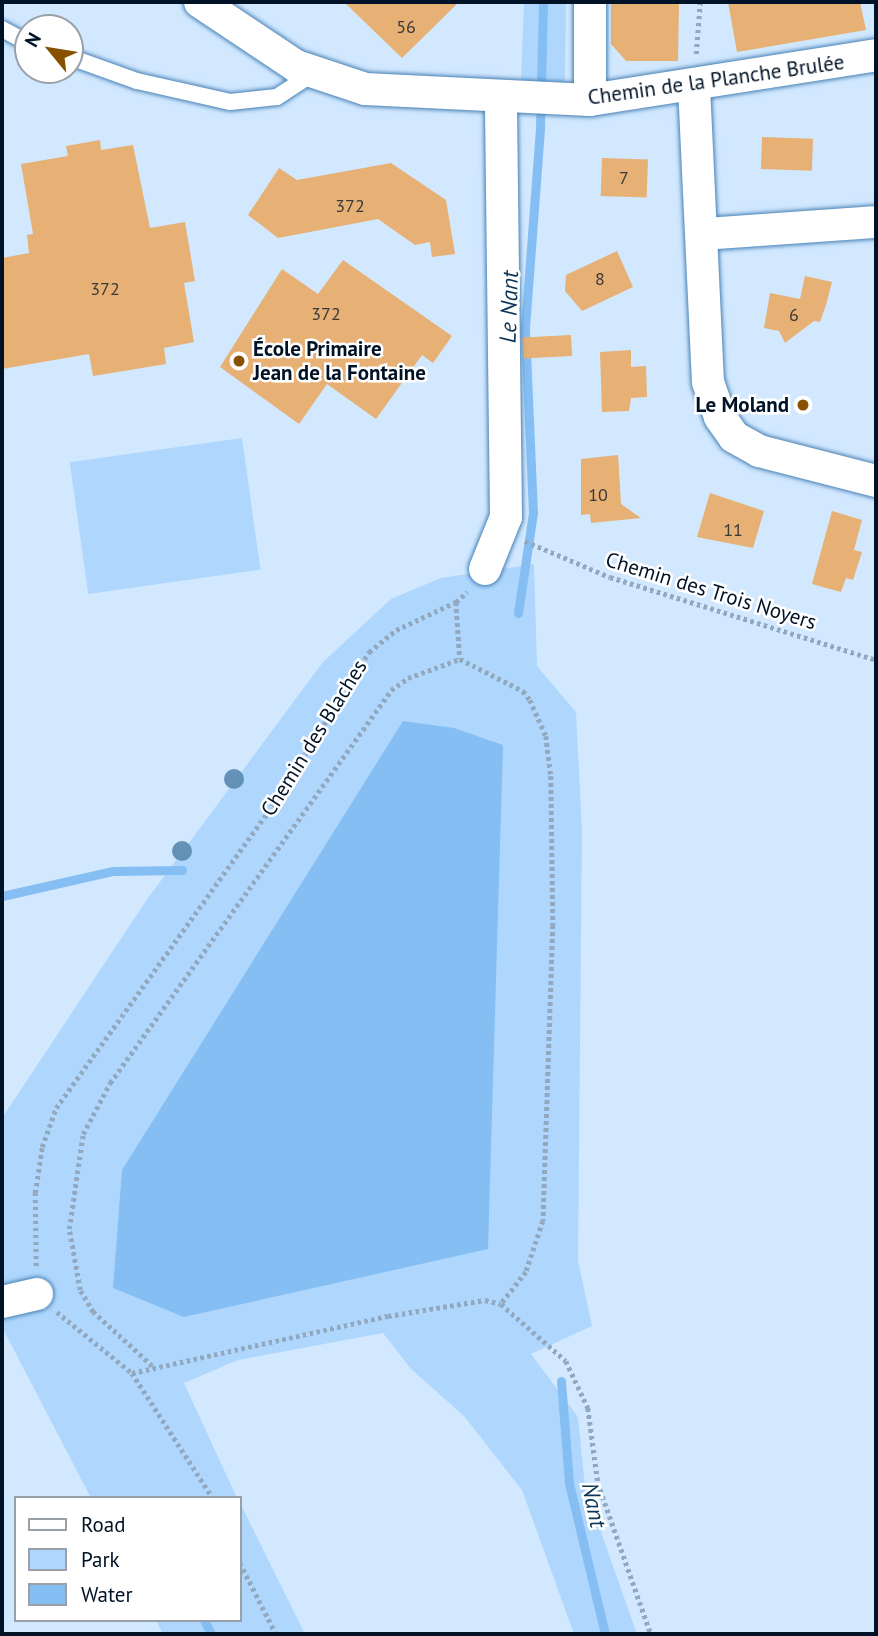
<!DOCTYPE html>
<meta charset="utf-8">
<style>
body{margin:0}
#map{position:relative;width:878px;height:1636px;overflow:hidden;background:#d1e8ff;font-family:"PT Sans",sans-serif}
div>[style]{position:absolute}
[style*='--x']{left:calc(var(--x)*1px);top:calc(var(--y)*1px);width:calc(var(--w)*1px);rotate:calc(var(--a)*1deg)}
.green>*{inset:0;background:#afd7fe;transform-origin:0 0}
.water>*{inset:0;background:#85bef2}
.stream>*{height:9px;margin:-4.5px;padding:0 4.5px;transform-origin:4.5px;border-radius:4.5px;background:#85bef2}
.building>*{inset:0;background:#e7b074;transform-origin:0 0}
.path>*{height:4.5px;margin-top:-2.25px;transform-origin:0;background:repeating-linear-gradient(90deg,#92a8be 0 3.5px,transparent 0 7px)}
.roads{filter:drop-shadow(0 0 2px #4982b5) drop-shadow(0 0 2px #4982b5)}
.lane>*{height:16px;margin:-8px;padding:0 8px;transform-origin:8px;border-radius:8px;background:#fff}
.street>*{height:32px;margin:-16px;padding:0 16px;transform-origin:16px;border-radius:16px;background:#fff}
.trees>*{width:20px;height:20px;margin:-10px;border-radius:50%;background:#6492b7}
.dots>*{width:19px;height:19px;translate:-50% -50%;box-sizing:border-box;border:4px solid #fff;border-radius:50%}
span{translate:-50% -50%;white-space:nowrap;text-align:center;line-height:1.15;-webkit-text-stroke:5px #fff;paint-order:stroke}
.number-label{font-size:18px;color:#3a3a3a}
.number-label span{-webkit-text-stroke-width:0}
.street-label{font-size:21px;color:#001226}
.poi-label{font-size:21px;color:#001226;font-weight:700}
.left{translate:0 -50%;text-align:left}
.right{translate:-100% -50%;text-align:right}
.water-label{font-size:23px;color:#0b3557;font-style:italic}
.frame{position:absolute;inset:0;border:4px solid #001226;pointer-events:none}
.legend{position:absolute;left:14px;top:1496px;width:228px;height:126px;box-sizing:border-box;background:#fff;border:2px solid #99a0a8;margin:0;padding:9px 12px;list-style:none;font-size:21px;color:#001226}
.legend li{display:flex;align-items:center;gap:14px;height:35px}
.legend b{width:35px;border:2px solid #99a0a8}
.north{position:absolute;left:14px;top:14px;width:70px;height:70px;box-sizing:border-box;background:#fff;border:2px solid #99a0a8;border-radius:50%;rotate:300deg;font-size:19px;font-weight:700;line-height:28px;text-align:center;color:#001226}
.north::after{content:'';display:block;margin:auto;width:24px;height:32px;background:#875100;clip-path:polygon(50% 0,100% 100%,50% 72%,0 100%)}
</style>
<div id="map">
<div class="green">
<i style="clip-path:polygon(524px 2px,566px 2px,565px 80px,559px 87px,521px 81px)"></i>
<i style="left:242px;top:438px;width:133px;height:174px;rotate:82deg"></i>
<i style="clip-path:polygon(534px 564px,537px 666px,576px 712px,582px 830px,578px 1260px,592px 1326px,531px 1354px,578px 1417px,585px 1487px,637px 1634px,574px 1634px,522px 1490px,464px 1416px,411px 1369px,383px 1333px,238px 1360px,184px 1383px,237px 1498px,91px 1498px,2px 1327px,2px 1118px,148px 898px,323px 662px,391px 599px,441px 578px)"></i>
<i style="clip-path:polygon(240px 1503px,305px 1634px,163px 1634px,156px 1620px,240px 1620px)"></i>
</div>
<div class="water">
<i style="clip-path:polygon(403px 721px,454px 728px,503px 745px,488px 1249px,184px 1317px,113px 1288px,122px 1170px)"></i>
</div>
<div class="stream">
<i style="--x:518;--y:613;--w:101;--a:-81.5"></i>
<i style="--x:533;--y:513;--w:185;--a:-92.5"></i>
<i style="--x:525;--y:328;--w:202;--a:-85.7"></i>
<i style="--x:540;--y:127;--w:125;--a:-88.6"></i>
<i style="--x:2;--y:896;--w:114;--a:-12.7"></i>
<i style="--x:113;--y:871;--w:69;--a:-0.8"></i>
<i style="--x:561;--y:1381;--w:102;--a:85.5"></i>
<i style="--x:569;--y:1483;--w:155;--a:76.6"></i>
<i style="--x:204;--y:1620;--w:16;--a:63"></i>
</div>
<div class="building">
<i style="clip-path:polygon(344px 2px,459px 2px,402px 58px)"></i>
<i style="clip-path:polygon(611px 2px,679px 2px,678px 61px,626px 61px,611px 44px)"></i>
<i style="clip-path:polygon(728px 2px,860px 2px,866px 30px,737px 52px)"></i>
<i style="left:762px;top:137px;width:51px;height:32px;rotate:2deg"></i>
<i style="clip-path:polygon(100px 140px,101px 150px,133px 145px,150px 228px,185px 222px,195px 281px,184px 283px,194px 342px,164px 348px,166px 364px,93px 376px,89px 354px,2px 369px,2px 258px,29px 253px,27px 235px,33px 234px,21px 164px,68px 156px,66px 146px)"></i>
<i style="left:602px;top:158px;width:46px;height:38px;rotate:2deg"></i>
<i style="clip-path:polygon(391px 163px,446px 200px,455px 254px,432px 257px,430px 242px,415px 245px,378px 219px,278px 238px,248px 215px,279px 168px,297px 180px)"></i>
<i style="clip-path:polygon(617px 251px,633px 287px,582px 311px,565px 291px,566px 275px)"></i>
<i style="clip-path:polygon(343px 260px,452px 336px,433px 363px,422px 355px,376px 419px,327px 384px,299px 424px,220px 367px,282px 269px,318px 294px)"></i>
<i style="clip-path:polygon(805px 276px,832px 282px,826px 305px,820px 322px,814px 321px,785px 343px,779px 331px,764px 328px,770px 293px,800px 299px)"></i>
<i style="left:571px;top:335px;width:21px;height:49px;rotate:87deg"></i>
<i style="clip-path:polygon(631px 350px,631px 367px,646px 366px,647px 397px,631px 398px,629px 411px,602px 412px,600px 352px)"></i>
<i style="clip-path:polygon(618px 455px,621px 504px,641px 518px,591px 523px,590px 514px,581px 515px,581px 459px)"></i>
<i style="clip-path:polygon(710px 493px,764px 511px,753px 548px,697px 537px)"></i>
<i style="clip-path:polygon(832px 511px,862px 520px,854px 550px,862px 552px,853px 580px,846px 578px,841px 592px,812px 584px)"></i>
</div>
<div class="path">
<i style="--x:696;--y:54;--w:52;--a:-85.6"></i>
<i style="--x:525;--y:541;--w:92;--a:23"></i>
<i style="--x:610;--y:577;--w:279;--a:17.3"></i>
<i style="--x:456;--y:602;--w:57;--a:86"></i>
<i style="--x:36;--y:1266;--w:73;--a:-90.8"></i>
<i style="--x:35;--y:1193;--w:47;--a:-81.3"></i>
<i style="--x:42;--y:1147;--w:41;--a:-70.3"></i>
<i style="--x:56;--y:1108;--w:384;--a:-54.4"></i>
<i style="--x:279;--y:796;--w:170;--a:-58"></i>
<i style="--x:369;--y:652;--w:35;--a:-39"></i>
<i style="--x:396;--y:630;--w:66;--a:-25"></i>
<i style="--x:456;--y:602;--w:15;--a:-42"></i>
<i style="--x:57;--y:1312;--w:97;--a:39.1"></i>
<i style="--x:132;--y:1373;--w:149;--a:57.1"></i>
<i style="--x:152;--y:1366;--w:80;--a:-137.5"></i>
<i style="--x:93;--y:1312;--w:26;--a:-121"></i>
<i style="--x:80;--y:1290;--w:62;--a:-100.2"></i>
<i style="--x:69;--y:1229;--w:96;--a:-81.6"></i>
<i style="--x:83;--y:1134;--w:58;--a:-62.1"></i>
<i style="--x:110;--y:1083;--w:483;--a:-54.4"></i>
<i style="--x:391;--y:690;--w:21;--a:-35"></i>
<i style="--x:408;--y:678;--w:55;--a:-20.1"></i>
<i style="--x:460;--y:659;--w:71;--a:26.9"></i>
<i style="--x:523;--y:691;--w:11;--a:52"></i>
<i style="--x:530;--y:700;--w:39;--a:66"></i>
<i style="--x:546;--y:736;--w:40;--a:82.9"></i>
<i style="--x:551;--y:776;--w:149;--a:89.2"></i>
<i style="--x:553;--y:925;--w:296;--a:91.9"></i>
<i style="--x:543;--y:1221;--w:54;--a:108.4"></i>
<i style="--x:526;--y:1272;--w:41;--a:128"></i>
<i style="--x:132;--y:1373;--w:262;--a:-12.6"></i>
<i style="--x:388;--y:1316;--w:98;--a:-9.4"></i>
<i style="--x:485;--y:1300;--w:16;--a:14"></i>
<i style="--x:501;--y:1304;--w:86;--a:41.2"></i>
<i style="--x:566;--y:1361;--w:52;--a:64.9"></i>
<i style="--x:588;--y:1408;--w:76;--a:82.4"></i>
<i style="--x:598;--y:1483;--w:160;--a:70.7"></i>
<i style="--x:240;--y:1563;--w:80;--a:63.1"></i>
</div>
<div class="roads">
<div class="lane">
<i style="--x:2;--y:29;--w:30;--a:28"></i>
<i style="--x:70;--y:57;--w:71;--a:19.7"></i>
<i style="--x:137;--y:81;--w:95;--a:12.7"></i>
<i style="--x:230;--y:102;--w:47;--a:-6.1"></i>
<i style="--x:277;--y:97;--w:45;--a:-33.3"></i>
</div>
<div class="street">
<i style="--x:200;--y:2;--w:115;--a:33.7"></i>
<i style="--x:296;--y:66;--w:73;--a:18.4"></i>
<i style="--x:365;--y:89;--w:225;--a:2.8"></i>
<i style="--x:590;--y:100;--w:290;--a:-8.9"></i>
<i style="--x:694;--y:86;--w:296;--a:87.3"></i>
<i style="--x:708;--y:382;--w:37;--a:71"></i>
<i style="--x:720;--y:417;--w:24;--a:55"></i>
<i style="--x:734;--y:437;--w:29;--a:29"></i>
<i style="--x:759;--y:451;--w:121;--a:14.4"></i>
<i style="--x:590;--y:100;--w:98;--a:-90"></i>
<i style="--x:704;--y:234;--w:172;--a:-4"></i>
<i style="--x:485;--y:569;--w:56;--a:-68"></i>
<i style="--x:506;--y:517;--w:420;--a:-90.7"></i>
<i style="--x:2;--y:1302;--w:36;--a:-13"></i>
</div>
</div>
<div class="trees">
<i style="left:234px;top:779px"></i>
<i style="left:182px;top:851px"></i>
</div>
<div class="dots">
<i style="left:239px;top:361px;background:#875100"></i>
<i style="left:803px;top:405px;background:#875100"></i>
</div>
<div class="number-label">
<span style="left:406px;top:27px">56</span>
<span style="left:624px;top:178px">7</span>
<span style="left:350px;top:206px">372</span>
<span style="left:600px;top:279px">8</span>
<span style="left:105px;top:289px">372</span>
<span style="left:326px;top:314px">372</span>
<span style="left:794px;top:315px">6</span>
<span style="left:598px;top:495px">10</span>
<span style="left:733px;top:530px">11</span>
</div>
<div class="street-label">
<span style="left:716px;top:80px;rotate:-8deg">Chemin de la Planche Brulée</span>
<span style="left:711px;top:591px;rotate:17deg">Chemin des Trois Noyers</span>
<span style="left:314px;top:738px;rotate:-58deg">Chemin des Blaches</span>
</div>
<div class="poi-label">
<span class="left" style="left:253px;top:361px">École Primaire<br>Jean de la Fontaine</span>
<span class="right" style="left:789px;top:405px">Le Moland</span>
</div>
<div class="water-label">
<span style="left:509px;top:307px;rotate:-88deg">Le Nant</span>
<span style="left:594px;top:1505px;rotate:78deg">Nant</span>
</div>
<div class="frame"></div>
<ul class="legend">
<li><b style="height:9px;background:#fff"></b>Road</li>
<li><b style="height:19px;background:#afd7fe"></b>Park</li>
<li><b style="height:19px;background:#85bef2"></b>Water</li>
</ul>
<div class="north">N</div>
</div>
